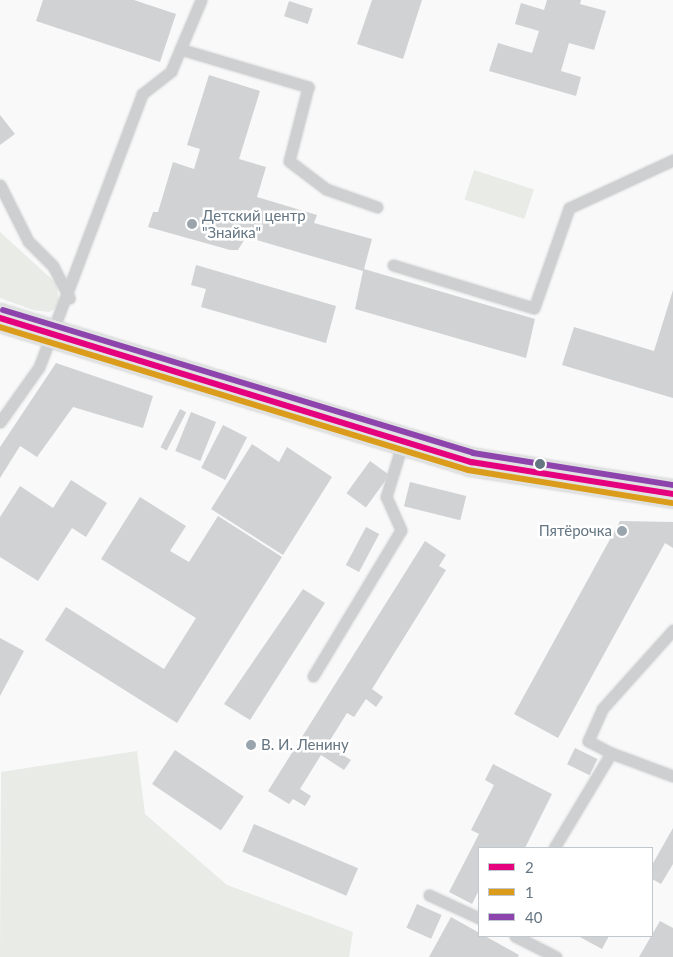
<!DOCTYPE html>
<meta charset="utf-8">
<style>
body{margin:0}
#map{position:relative;width:673px;height:957px;overflow:hidden;background:#f9f9f9;font-family:Lato,sans-serif}
div>[style]{position:absolute}
[style*='--x']{left:calc(var(--x)*1px);top:calc(var(--y)*1px);width:calc(var(--w)*1px);rotate:calc(var(--a)*1deg)}
.green>*{inset:0;background:#e8ebe6;transform-origin:0 0}
.building>*{inset:0;background:#d0d2d3;transform-origin:0 0}
.roads{filter:drop-shadow(0 0 1px #d5d6d7) drop-shadow(0 0 1px #d5d6d7)}
.service>*{height:11px;margin:-5.5px;padding:0 5.5px;transform-origin:5.5px;border-radius:5.5px;background:#cecfd0}
.secondary>*{height:28px;margin:-14px;padding:0 14px;transform-origin:14px;border-radius:14px;background:#e1e2e2}
.bus-1>*{height:6px;margin:-3px;padding:0 3px;transform-origin:3px;border-radius:3px;background:#e5007d}
.bus-2>*{height:6px;margin:-3px;padding:0 3px;transform-origin:3px;border-radius:3px;background:#da9c1a}
.bus-3>*{height:6px;margin:-3px;padding:0 3px;transform-origin:3px;border-radius:3px;background:#8e44ad}
.dots>*{width:14px;height:14px;translate:-50% -50%;box-sizing:border-box;border:2px solid #fff;border-radius:50%}
span{translate:-50% -50%;white-space:nowrap;text-align:center;line-height:1.15;-webkit-text-stroke:5px #fff;paint-order:stroke}
.poi-label{font-size:15px;color:#657683}
.left{translate:0 -50%;text-align:left}
.right{translate:-100% -50%;text-align:right}
.legend{position:absolute;left:478px;top:847px;width:175px;height:90px;box-sizing:border-box;background:#fff;border:1px solid #c1c8cd;margin:0;padding:6px 9px;list-style:none;font-size:15px;color:#657683}
.legend li{display:flex;align-items:center;gap:10px;height:25px}
.legend b{width:25px;border:1px solid #c1c8cd}
</style>
<div id="map">
<div class="green">
<i style="left:474px;top:170px;width:63px;height:31px;rotate:18deg"></i>
<i style="clip-path:polygon(0 232px,56px 283px,60px 306px,49px 312px,33px 310px,0 298px)"></i>
<i style="clip-path:polygon(137px 751px,145px 814px,227px 885px,353px 932px,349px 957px,0 957px,1px 772px)"></i>
</div>
<div class="building">
<i style="clip-path:polygon(43px 0,134px 0,176px 14px,160px 62px,36px 21px)"></i>
<i style="clip-path:polygon(372px 0,422px 0,403px 59px,357px 44px)"></i>
<i style="clip-path:polygon(547px 0,581px 0,580px 4px,606px 11px,594px 50px,569px 43px,561px 71px,581px 77px,576px 96px,489px 71px,498px 43px,532px 53px,539px 31px,515px 24px,521px 3px,544px 10px)"></i>
<i style="left:289px;top:1px;width:25px;height:16px;rotate:18deg"></i>
<i style="clip-path:polygon(209px 75px,260px 91px,239px 159px,266px 167px,257px 197px,317px 215px,314px 223px,372px 239px,364px 269px,535px 319px,526px 358px,355px 309px,363px 271px,246px 237px,238px 250px,230px 250px,148px 227px,153px 212px,158px 212px,173px 162px,194px 169px,200px 149px,187px 145px)"></i>
<i style="clip-path:polygon(0 115px,15px 134px,0 145px)"></i>
<i style="clip-path:polygon(196px 265px,336px 306px,326px 343px,201px 307px,206px 289px,191px 285px)"></i>
<i style="clip-path:polygon(673px 290px,673px 398px,562px 365px,574px 327px,654px 351px)"></i>
<i style="clip-path:polygon(56px 363px,153px 396px,143px 428px,73px 407px,37px 457px,20px 446px,0 478px,0 447px)"></i>
<i style="left:180px;top:409px;width:7px;height:43px;rotate:27deg"></i>
<i style="left:191px;top:412px;width:27px;height:42px;rotate:22deg"></i>
<i style="left:223px;top:425px;width:27px;height:48px;rotate:27deg"></i>
<i style="clip-path:polygon(252px 444px,279px 462px,287px 447px,332px 477px,283px 555px,211px 509px)"></i>
<i style="left:370px;top:461px;width:24px;height:40px;rotate:36deg"></i>
<i style="clip-path:polygon(71px 480px,107px 503px,86px 537px,72px 528px,38px 581px,0 557px,0 517px,20px 486px,53px 508px)"></i>
<i style="left:410px;top:482px;width:58px;height:25px;rotate:14deg"></i>
<i style="clip-path:polygon(140px 497px,186px 526px,170px 551px,189px 562px,218px 516px,282px 557px,177px 723px,45px 640px,66px 607px,164px 669px,196px 618px,101px 559px)"></i>
<i style="clip-path:polygon(620px 521px,673px 522px,673px 548px,665px 543px,558px 738px,514px 714px)"></i>
<i style="left:366px;top:527px;width:15px;height:43px;rotate:28deg"></i>
<i style="clip-path:polygon(425px 541px,446px 555px,439px 566px,446px 570px,372px 689px,383px 697px,376px 707px,366px 699px,354px 717px,347px 713px,327px 745px,351px 760px,344px 770px,321px 755px,300px 789px,311px 796px,305px 806px,293px 799px,289px 804px,268px 791px)"></i>
<i style="clip-path:polygon(303px 589px,325px 603px,250px 720px,224px 704px)"></i>
<i style="clip-path:polygon(0 638px,24px 651px,0 696px)"></i>
<i style="left:575px;top:748px;width:25px;height:18px;rotate:26deg"></i>
<i style="left:175px;top:750px;width:83px;height:41px;rotate:34deg"></i>
<i style="clip-path:polygon(493px 764px,552px 794px,525px 848px,479px 848px,479px 890px,472px 904px,449px 892px,479px 834px,471px 830px,494px 785px,485px 780px)"></i>
<i style="left:254px;top:824px;width:113px;height:30px;rotate:23deg"></i>
<i style="clip-path:polygon(673px 828px,673px 864px,661px 884px,652px 879px,652px 865px)"></i>
<i style="left:417px;top:904px;width:27px;height:26px;rotate:24deg"></i>
<i style="clip-path:polygon(451px 917px,519px 955px,518px 957px,429px 957px)"></i>
<i style="clip-path:polygon(660px 921px,673px 928px,673px 957px,639px 957px)"></i>
<i style="clip-path:polygon(578px 936px,609px 936px,602px 949px)"></i>
</div>
<div class="roads">
<div class="service">
<i style="--x:180;--y:49;--w:134;--a:16.5"></i>
<i style="--x:308;--y:87;--w:76;--a:104.4"></i>
<i style="--x:289;--y:161;--w:46;--a:37.1"></i>
<i style="--x:326;--y:189;--w:54;--a:19.4"></i>
<i style="--x:0;--y:185;--w:63;--a:63.4"></i>
<i style="--x:28;--y:241;--w:35;--a:45"></i>
<i style="--x:53;--y:266;--w:36;--a:63"></i>
<i style="--x:393;--y:265;--w:147;--a:17"></i>
<i style="--x:534;--y:308;--w:106;--a:-70.7"></i>
<i style="--x:569;--y:208;--w:115;--a:-24.8"></i>
<i style="--x:0;--y:422;--w:67;--a:-54.7"></i>
<i style="--x:39;--y:367;--w:292;--a:-69.3"></i>
<i style="--x:142;--y:94;--w:37;--a:-38"></i>
<i style="--x:171;--y:71;--w:77;--a:-67.1"></i>
<i style="--x:313;--y:676;--w:170;--a:-58.9"></i>
<i style="--x:401;--y:530;--w:36;--a:-114"></i>
<i style="--x:386;--y:497;--w:59;--a:-73.1"></i>
<i style="--x:611;--y:753;--w:66;--a:20.4"></i>
<i style="--x:554;--y:848;--w:111;--a:-59"></i>
<i style="--x:611;--y:753;--w:26;--a:-152"></i>
<i style="--x:588;--y:741;--w:35;--a:-66"></i>
<i style="--x:602;--y:709;--w:106;--a:-48.1"></i>
<i style="--x:429;--y:895;--w:55;--a:24.7"></i>
<i style="--x:515;--y:936;--w:46;--a:27.1"></i>
</div>
<div class="secondary">
<i style="--x:0;--y:318;--w:493;--a:17"></i>
<i style="--x:471;--y:462;--w:205;--a:9"></i>
</div>
</div>
<div class="bus-1">
<i style="--x:0;--y:318;--w:493;--a:17"></i>
<i style="--x:471;--y:462;--w:205;--a:9"></i>
</div>
<div class="bus-2">
<i style="--x:0;--y:327;--w:489;--a:17"></i>
<i style="--x:468;--y:470;--w:207;--a:9.2"></i>
</div>
<div class="bus-3">
<i style="--x:3;--y:310;--w:491;--a:16.9"></i>
<i style="--x:473;--y:453;--w:203;--a:9.1"></i>
</div>
<div class="dots">
<i style="left:192px;top:224px;background:#99a4ac"></i>
<i style="left:540px;top:464px;background:#657683"></i>
<i style="left:622px;top:531px;background:#99a4ac"></i>
<i style="left:251px;top:745px;background:#99a4ac"></i>
</div>
<div class="poi-label">
<span class="left" style="left:202px;top:224px">Детский центр<br>"Знайка"</span>
<span class="right" style="left:612px;top:531px">Пятёрочка</span>
<span class="left" style="left:261px;top:745px">В. И. Ленину</span>
</div>
<ul class="legend">
<li><b style="height:6px;background:#e5007d"></b>2</li>
<li><b style="height:6px;background:#da9c1a"></b>1</li>
<li><b style="height:6px;background:#8e44ad"></b>40</li>
</ul>
</div>
